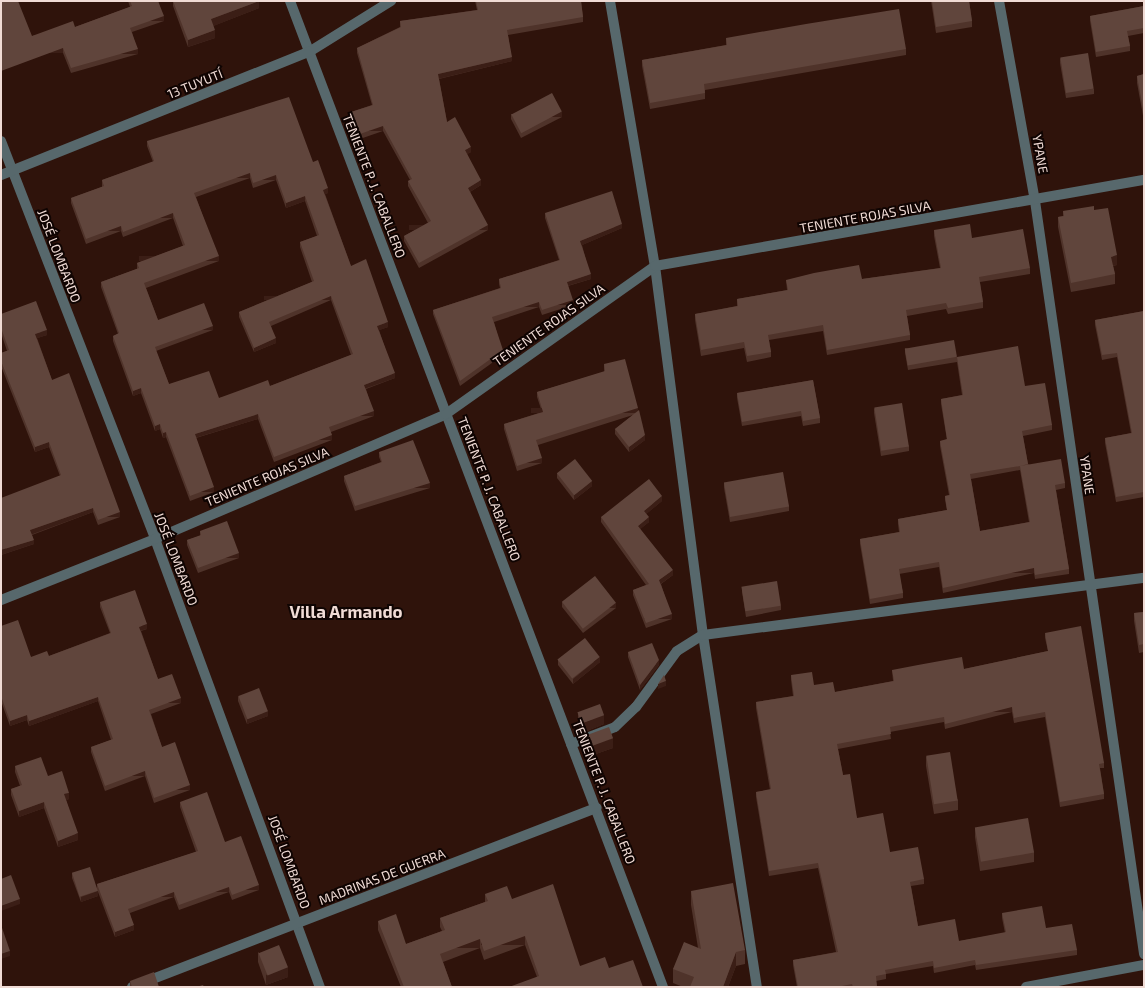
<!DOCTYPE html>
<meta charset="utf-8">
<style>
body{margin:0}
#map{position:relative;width:1145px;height:988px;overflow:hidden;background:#2f130b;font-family:"Exo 2",sans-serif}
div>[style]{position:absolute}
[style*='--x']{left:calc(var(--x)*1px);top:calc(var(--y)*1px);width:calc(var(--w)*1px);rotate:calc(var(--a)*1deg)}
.minor>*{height:10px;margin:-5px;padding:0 5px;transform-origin:5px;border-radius:5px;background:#57686c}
.wall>*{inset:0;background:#4f332a}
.shaded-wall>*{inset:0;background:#3b1e16;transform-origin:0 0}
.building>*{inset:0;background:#60453c;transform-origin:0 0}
span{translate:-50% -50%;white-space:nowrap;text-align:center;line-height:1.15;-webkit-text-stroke:4px #0f0402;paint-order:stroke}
.street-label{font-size:13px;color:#f0dbd5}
.district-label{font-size:17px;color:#f0dbd5;font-weight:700}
.frame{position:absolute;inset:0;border:2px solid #f0dbd5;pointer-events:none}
</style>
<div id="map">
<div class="minor">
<i style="--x:290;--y:1;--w:1054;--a:69.28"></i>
<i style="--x:610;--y:1;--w:269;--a:80.4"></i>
<i style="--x:655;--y:266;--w:372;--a:82.6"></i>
<i style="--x:703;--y:635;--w:356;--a:81.3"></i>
<i style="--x:999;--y:1;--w:203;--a:79.8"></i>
<i style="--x:1035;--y:201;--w:761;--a:81.76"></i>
<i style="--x:1;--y:141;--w:427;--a:68.8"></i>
<i style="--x:155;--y:539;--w:477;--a:69.8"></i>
<i style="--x:1;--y:175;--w:332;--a:-21.8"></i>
<i style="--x:309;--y:52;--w:97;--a:-31.9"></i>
<i style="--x:1;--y:600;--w:166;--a:-21.6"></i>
<i style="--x:155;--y:539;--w:317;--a:-23.2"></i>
<i style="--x:446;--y:414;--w:256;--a:-35.3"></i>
<i style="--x:655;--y:266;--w:497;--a:-10"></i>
<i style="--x:571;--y:744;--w:47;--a:-21.1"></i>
<i style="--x:615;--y:727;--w:29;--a:-44"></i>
<i style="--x:636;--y:707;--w:69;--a:-53.8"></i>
<i style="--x:677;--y:651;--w:31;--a:-32"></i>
<i style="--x:703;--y:635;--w:445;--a:-7.4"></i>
<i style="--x:132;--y:987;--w:498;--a:-21.1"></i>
<i style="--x:1026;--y:987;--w:120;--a:-10.6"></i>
</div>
<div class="wall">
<i style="clip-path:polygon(128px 1px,158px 1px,164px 21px,132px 32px,138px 54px,71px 73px,63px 53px,32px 36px,75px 27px,130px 7px)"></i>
<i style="clip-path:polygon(173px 1px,259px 1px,259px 8px,213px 26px,215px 38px,188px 47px,173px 6px)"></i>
<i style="clip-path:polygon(475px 1px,581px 1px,583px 17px,583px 22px,508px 35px,512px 61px,439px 79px,447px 122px,471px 152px,467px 154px,481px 185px,470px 192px,488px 230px,419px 268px,404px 241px,404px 236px,428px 223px,408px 186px,408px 181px,410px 180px,383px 131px,357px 140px,351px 117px,351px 112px,372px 105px,357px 53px,357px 48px,400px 27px,400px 21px,477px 10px)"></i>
<i style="clip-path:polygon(931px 1px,969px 1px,972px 21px,972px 27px,936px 33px)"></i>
<i style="clip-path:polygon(1144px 6px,1144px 33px,1128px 36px,1130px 46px,1130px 51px,1096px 57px,1090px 21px,1090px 16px)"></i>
<i style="clip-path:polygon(726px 38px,906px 49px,906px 55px,705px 90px,705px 99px,650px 109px,642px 66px,642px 60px,726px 45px)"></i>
<i style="clip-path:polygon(1060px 58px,1094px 89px,1094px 94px,1066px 98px,1060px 63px)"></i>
<i style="clip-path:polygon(1144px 74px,1144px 121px,1137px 83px,1137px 76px)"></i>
<i style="clip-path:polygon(511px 114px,562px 117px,521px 138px,511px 119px)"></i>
<i style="clip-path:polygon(evenodd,147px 141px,313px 162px,328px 193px,325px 194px,351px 266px,388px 327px,379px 330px,395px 378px,366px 389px,374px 416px,331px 432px,332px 440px,274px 462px,258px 419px,196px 438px,214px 492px,190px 501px,166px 437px,163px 438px,160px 429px,155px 431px,141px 393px,133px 396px,113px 341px,113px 336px,118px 334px,101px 287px,101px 282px,137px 269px,137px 263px,183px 246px,173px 218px,123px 237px,121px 231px,86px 244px,71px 203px,71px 198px,102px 187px,102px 180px,153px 162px,147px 146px,147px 141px,250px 178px,253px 188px,276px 180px,286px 208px,305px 201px,317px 236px,300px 242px,300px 247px,312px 282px,239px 312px,239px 317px,254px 352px,276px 343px,271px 326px,331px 300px,351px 355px,270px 386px,219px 398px,169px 384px,156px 351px,213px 330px,158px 320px,146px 288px,219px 261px,196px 197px,250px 178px)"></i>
<i style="clip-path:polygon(1094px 210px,1117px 265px,1113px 266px,1115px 274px,1115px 284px,1071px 292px,1058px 227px,1058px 217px,1063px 216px,1063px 211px)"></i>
<i style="clip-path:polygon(545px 213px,622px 228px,582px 245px,591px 279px,568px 286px,573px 305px,542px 315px,539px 307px,494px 322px,503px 355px,460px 386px,433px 314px,433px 310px,500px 288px,499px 284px,499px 279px,559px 260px,545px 218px)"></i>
<i style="clip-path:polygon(934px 230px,972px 238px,1030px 268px,1030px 274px,980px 282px,983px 302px,983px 308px,948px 314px,946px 309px,907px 316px,910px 335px,910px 340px,827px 355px,823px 331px,769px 340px,771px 352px,771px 357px,747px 362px,744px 348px,701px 356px,695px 320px,695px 314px,737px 306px,737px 299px,787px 290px,786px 280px,862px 279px,940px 268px,934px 236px)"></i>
<i style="clip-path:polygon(1144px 311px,1144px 497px,1116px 502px,1105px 443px,1105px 438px,1131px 433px,1117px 357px,1102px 360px,1095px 325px,1095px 320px)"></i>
<i style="clip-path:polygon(1px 314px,47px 335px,37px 338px,52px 380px,120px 517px,98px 525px,93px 512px,32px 535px,34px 544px,1px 555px,60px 476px,49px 447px,35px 452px,1px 366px,1px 353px,7px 351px,1px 333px)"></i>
<i style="clip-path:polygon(evenodd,905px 348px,957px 357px,1025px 386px,1052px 425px,1052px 430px,1023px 436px,1028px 464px,1065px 483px,1065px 488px,1056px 490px,1069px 569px,1069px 574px,1035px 579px,1034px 573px,943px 593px,939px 567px,899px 574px,903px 593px,903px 598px,870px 604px,860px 544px,860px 539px,899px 532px,898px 524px,898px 519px,947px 510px,945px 500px,945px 496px,949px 495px,940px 446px,940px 441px,947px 440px,941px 404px,941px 399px,962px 395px,957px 362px,908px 370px,905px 353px,905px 348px,1020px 470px,1029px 522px,980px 531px,971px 479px,1020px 470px)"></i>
<i style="clip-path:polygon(604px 364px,638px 411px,645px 440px,629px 452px,615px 434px,615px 429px,633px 415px,538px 445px,542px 463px,517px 471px,504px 429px,504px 424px,542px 412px,537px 397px,537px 392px,604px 372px)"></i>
<i style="clip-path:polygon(813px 380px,820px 418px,820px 423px,803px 426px,801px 416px,742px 426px,737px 398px,737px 393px)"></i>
<i style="clip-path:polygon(874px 408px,909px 446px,909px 451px,881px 456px,874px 413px)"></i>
<i style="clip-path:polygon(379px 452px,430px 488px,355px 511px,344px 481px,344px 476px,381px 462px,379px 457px)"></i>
<i style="clip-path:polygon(557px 473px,592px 486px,574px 500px,557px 478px)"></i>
<i style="clip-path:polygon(724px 483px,789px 506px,789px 511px,730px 522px,724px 488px)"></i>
<i style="clip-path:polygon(662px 501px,646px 514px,649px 522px,640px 529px,673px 575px,661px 584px,672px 619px,646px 628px,633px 595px,633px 590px,646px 585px,601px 522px,601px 517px)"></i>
<i style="clip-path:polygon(200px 531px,239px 558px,198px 573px,187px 545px,187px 540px,200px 536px)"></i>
<i style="clip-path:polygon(742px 588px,781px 606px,781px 610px,746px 617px,742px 592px)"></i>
<i style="clip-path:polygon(100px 602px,147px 629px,141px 631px,158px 679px,181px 703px,151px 714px,162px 747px,190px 790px,154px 803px,145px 776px,105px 791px,91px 752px,91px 747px,111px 740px,98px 701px,29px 726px,27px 720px,10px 726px,1px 701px,1px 626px,31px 657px,49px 656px,110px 633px,100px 607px)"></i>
<i style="clip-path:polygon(562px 602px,616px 608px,583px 633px,562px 607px)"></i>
<i style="clip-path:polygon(1144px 612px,1144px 652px,1139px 653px,1134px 621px,1134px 613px)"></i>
<i style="clip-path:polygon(1045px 633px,1104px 763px,1104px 768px,1100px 768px,1104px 794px,1104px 799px,1060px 807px,1045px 717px,1014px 723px,1012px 712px,945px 729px,944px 722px,890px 732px,891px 739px,838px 749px,843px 775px,857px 818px,890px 852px,924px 879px,924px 884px,911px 886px,918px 926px,959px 941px,1005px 933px,1002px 918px,1002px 913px,1046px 928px,1077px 950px,1077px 955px,976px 970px,975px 965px,934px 973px,933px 966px,886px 974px,886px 979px,876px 981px,877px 987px,797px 987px,793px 965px,793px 960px,836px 952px,818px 868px,769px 876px,756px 797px,756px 792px,770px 790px,756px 708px,756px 702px,793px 696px,791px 680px,791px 675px,814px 685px,835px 692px,893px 681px,892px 670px,964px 669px,1048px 651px,1045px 638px)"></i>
<i style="clip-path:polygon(628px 652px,659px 665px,640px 690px,628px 657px)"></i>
<i style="clip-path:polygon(558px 660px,600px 662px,573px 684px,558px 665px)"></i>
<i style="clip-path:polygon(238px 696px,268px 716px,247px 724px,238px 701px)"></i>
<i style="clip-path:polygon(578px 713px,604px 724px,582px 733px,578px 722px)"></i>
<i style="clip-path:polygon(586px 735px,613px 748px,590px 756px,586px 745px)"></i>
<i style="clip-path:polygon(926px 756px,958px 800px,958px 810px,934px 814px,926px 766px)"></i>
<i style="clip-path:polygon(15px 766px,48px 776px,69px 799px,66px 800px,78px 840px,58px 847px,44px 808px,19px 817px,11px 795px,11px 789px,20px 786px,15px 772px)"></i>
<i style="clip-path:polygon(180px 802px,225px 842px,259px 890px,232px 900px,229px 892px,179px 910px,174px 897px,130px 913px,134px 930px,115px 937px,98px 892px,98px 896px,81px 902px,72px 878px,72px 873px,97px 888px,97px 884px,196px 852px,180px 807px)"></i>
<i style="clip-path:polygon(975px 828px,1034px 852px,1034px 862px,980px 871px,975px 837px)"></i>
<i style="clip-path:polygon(691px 891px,745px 950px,745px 964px,736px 966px,728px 987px,683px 987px,673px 983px,673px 969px,698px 948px,691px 905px)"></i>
<i style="clip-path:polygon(485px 894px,512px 899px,580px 966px,609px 968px,643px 987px,537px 977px,525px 945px,484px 960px,480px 948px,443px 962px,452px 987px,401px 987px,378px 930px,378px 921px,406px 944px,442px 931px,440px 927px,440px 918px,485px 902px)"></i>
<i style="clip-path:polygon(258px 952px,288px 977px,266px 985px,258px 962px)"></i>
<i style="clip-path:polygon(130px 981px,159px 987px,130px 987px)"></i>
</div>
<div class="shaded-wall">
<i style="clip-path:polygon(259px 1px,259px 8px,211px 27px,211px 19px)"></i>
<i style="left:164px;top:16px;width:5px;height:36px;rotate:90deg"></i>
<i style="clip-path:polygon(215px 30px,215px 38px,188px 47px,188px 40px)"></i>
<i style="left:63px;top:48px;width:5px;height:66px;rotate:90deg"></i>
<i style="left:138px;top:49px;width:5px;height:70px;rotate:90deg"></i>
<i style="clip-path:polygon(512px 57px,512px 61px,438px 79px,438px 74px)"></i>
<i style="left:562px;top:112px;width:5px;height:46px;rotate:90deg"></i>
<i style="left:383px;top:126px;width:5px;height:28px;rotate:90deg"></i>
<i style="clip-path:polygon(471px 147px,471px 152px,465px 155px,465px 150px)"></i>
<i style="left:250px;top:173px;width:5px;height:59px;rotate:90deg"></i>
<i style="left:276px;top:175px;width:5px;height:24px;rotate:90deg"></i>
<i style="clip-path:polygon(481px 180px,481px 185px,468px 193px,468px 188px)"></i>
<i style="clip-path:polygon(328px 188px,328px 193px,323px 195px,323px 190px)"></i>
<i style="clip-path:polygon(305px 196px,305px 201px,286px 208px,286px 203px)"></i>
<i style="left:173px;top:213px;width:5px;height:53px;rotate:90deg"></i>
<i style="clip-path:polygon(622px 224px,622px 228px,580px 246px,580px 241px)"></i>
<i style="left:488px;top:225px;width:5px;height:79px;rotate:90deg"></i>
<i style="left:121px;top:226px;width:5px;height:37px;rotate:90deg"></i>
<i style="clip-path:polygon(1117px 255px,1117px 265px,1111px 266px,1111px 257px)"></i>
<i style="left:219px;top:256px;width:5px;height:80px;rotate:90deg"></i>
<i style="clip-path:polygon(591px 274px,591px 279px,567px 286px,567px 282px)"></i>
<i style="left:331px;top:296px;width:4px;height:67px;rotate:90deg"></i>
<i style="left:573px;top:300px;width:5px;height:33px;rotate:90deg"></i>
<i style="left:539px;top:302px;width:5px;height:49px;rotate:90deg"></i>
<i style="clip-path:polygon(388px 322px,388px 327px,377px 331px,377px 326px)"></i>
<i style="left:213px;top:326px;width:4px;height:62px;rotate:90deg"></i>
<i style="clip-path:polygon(47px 330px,47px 335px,35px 339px,35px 334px)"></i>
<i style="clip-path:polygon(276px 338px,276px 343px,254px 352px,254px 348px)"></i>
<i style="left:503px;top:350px;width:5px;height:53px;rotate:90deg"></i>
<i style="clip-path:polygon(395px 373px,395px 378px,364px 389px,364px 385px)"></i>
<i style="clip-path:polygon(141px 388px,141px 393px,133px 396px,133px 391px)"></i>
<i style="left:638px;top:408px;width:5px;height:107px;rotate:90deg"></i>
<i style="left:374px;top:411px;width:5px;height:48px;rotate:90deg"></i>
<i style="clip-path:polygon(258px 414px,258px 419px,195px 438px,195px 434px)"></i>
<i style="clip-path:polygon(160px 424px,160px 429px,155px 431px,155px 426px)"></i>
<i style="clip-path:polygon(166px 432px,166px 437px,163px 438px,163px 433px)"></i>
<i style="left:332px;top:435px;width:5px;height:62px;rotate:90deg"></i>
<i style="clip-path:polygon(645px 435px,645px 440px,629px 452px,629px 447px)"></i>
<i style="clip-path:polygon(49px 442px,49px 447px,35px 452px,35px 447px)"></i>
<i style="left:542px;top:458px;width:5px;height:26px;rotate:90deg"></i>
<i style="clip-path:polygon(592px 481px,592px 486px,574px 500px,574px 495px)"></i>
<i style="left:430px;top:483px;width:5px;height:78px;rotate:90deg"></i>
<i style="left:214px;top:487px;width:5px;height:26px;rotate:90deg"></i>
<i style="clip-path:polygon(662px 496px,662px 501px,644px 516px,644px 511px)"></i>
<i style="clip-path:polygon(93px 508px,93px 512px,30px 535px,30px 530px)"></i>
<i style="left:120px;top:512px;width:5px;height:23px;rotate:90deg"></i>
<i style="clip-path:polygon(649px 517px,649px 522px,638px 531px,638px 526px)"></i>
<i style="clip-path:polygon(34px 540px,34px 544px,1px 555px,1px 550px)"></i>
<i style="left:239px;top:553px;width:5px;height:44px;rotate:90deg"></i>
<i style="left:1034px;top:568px;width:5px;height:93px;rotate:90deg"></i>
<i style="clip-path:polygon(673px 570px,673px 575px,659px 585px,659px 580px)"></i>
<i style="left:616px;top:603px;width:5px;height:41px;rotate:90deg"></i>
<i style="left:672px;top:614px;width:5px;height:28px;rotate:90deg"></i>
<i style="clip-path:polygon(147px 624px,147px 629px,139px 631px,139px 627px)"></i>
<i style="clip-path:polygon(600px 657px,600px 662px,573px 684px,573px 679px)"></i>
<i style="clip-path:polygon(659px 660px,659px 665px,640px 690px,640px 685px)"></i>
<i style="clip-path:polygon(666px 681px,666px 686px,658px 689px,658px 684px)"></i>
<i style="clip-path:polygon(98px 697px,98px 701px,29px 726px,29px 721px)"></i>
<i style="left:181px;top:698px;width:5px;height:34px;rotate:90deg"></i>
<i style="left:1012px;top:707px;width:5px;height:69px;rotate:90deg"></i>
<i style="clip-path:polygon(268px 711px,268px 716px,247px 724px,247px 719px)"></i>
<i style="clip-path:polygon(27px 715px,27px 720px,10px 726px,10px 721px)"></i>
<i style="clip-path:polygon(604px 715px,604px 724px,582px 733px,582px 723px)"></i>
<i style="clip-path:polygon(613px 738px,613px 748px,590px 756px,590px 746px)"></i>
<i style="left:145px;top:771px;width:5px;height:43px;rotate:90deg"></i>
<i style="left:190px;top:785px;width:5px;height:38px;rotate:90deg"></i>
<i style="clip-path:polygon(69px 793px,69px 799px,64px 801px,64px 794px)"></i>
<i style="clip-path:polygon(44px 802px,44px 808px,19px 817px,19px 811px)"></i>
<i style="clip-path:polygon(78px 833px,78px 840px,58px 847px,58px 841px)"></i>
<i style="left:259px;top:885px;width:5px;height:29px;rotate:90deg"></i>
<i style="left:229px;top:887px;width:5px;height:53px;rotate:90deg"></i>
<i style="clip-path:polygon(98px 891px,98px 896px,81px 902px,81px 897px)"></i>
<i style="left:174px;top:892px;width:5px;height:49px;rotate:90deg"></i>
<i style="clip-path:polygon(20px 899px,20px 904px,1px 911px,1px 906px)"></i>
<i style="clip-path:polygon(134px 925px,134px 930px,115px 937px,115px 932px)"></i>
<i style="left:525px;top:936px;width:9px;height:44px;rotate:90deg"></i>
<i style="left:480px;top:939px;width:9px;height:43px;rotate:90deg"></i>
<i style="clip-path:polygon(10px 951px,10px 956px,1px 959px,1px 954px)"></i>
<i style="clip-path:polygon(736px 952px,736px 966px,728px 987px,723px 987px)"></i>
<i style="clip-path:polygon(288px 967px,288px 977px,266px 985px,266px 975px)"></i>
</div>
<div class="building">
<i style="clip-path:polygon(1px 1px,18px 1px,32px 36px,73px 21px,75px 27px,132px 6px,130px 1px,158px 1px,164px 16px,130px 28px,138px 49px,71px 68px,63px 48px,1px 71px)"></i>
<i style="clip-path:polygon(173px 1px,259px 1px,211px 19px,215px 30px,188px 40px)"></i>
<i style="clip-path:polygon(476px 1px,581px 1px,583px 17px,507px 30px,512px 57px,438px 74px,447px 122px,455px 117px,471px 147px,465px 150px,481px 180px,468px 188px,488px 225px,419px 263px,404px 236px,431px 221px,408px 181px,412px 179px,383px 126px,357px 135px,351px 112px,373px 105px,357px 48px,401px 27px,400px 21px,478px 10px)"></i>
<i style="clip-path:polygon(932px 1px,969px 1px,972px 21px,936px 27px)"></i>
<i style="clip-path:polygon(1144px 6px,1144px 28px,1127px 31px,1130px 46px,1096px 52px,1090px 16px)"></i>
<i style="clip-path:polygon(899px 9px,906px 49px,704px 84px,705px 93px,650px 103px,642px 60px,727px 45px,726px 38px,806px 24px)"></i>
<i style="left:1088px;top:53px;width:36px;height:28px;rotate:81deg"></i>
<i style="clip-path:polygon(1144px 74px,1144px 114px,1137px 76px)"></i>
<i style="left:552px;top:93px;width:21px;height:46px;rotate:62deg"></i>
<i style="clip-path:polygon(evenodd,289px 97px,313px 162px,318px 160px,328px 188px,323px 190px,351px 266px,366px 259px,388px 322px,377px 326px,395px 373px,364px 385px,374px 411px,329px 427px,332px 435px,274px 457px,258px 414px,195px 434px,214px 487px,190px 496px,166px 432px,163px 433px,160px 424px,155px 426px,141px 388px,133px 391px,113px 336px,119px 333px,101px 282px,139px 268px,137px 263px,185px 245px,173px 213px,123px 232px,121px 226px,86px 239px,71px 198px,104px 186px,102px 180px,154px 161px,147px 141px,289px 97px,250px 173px,253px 183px,276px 175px,286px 203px,305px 196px,319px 235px,300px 242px,314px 281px,239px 312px,254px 348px,276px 338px,269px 322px,331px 296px,353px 354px,270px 386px,268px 380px,219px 398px,209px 371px,169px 384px,155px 347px,213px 326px,204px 303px,158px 320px,144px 283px,219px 256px,194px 193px,250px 173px)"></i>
<i style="clip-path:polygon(612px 191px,622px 224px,580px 241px,591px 274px,567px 282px,573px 300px,542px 310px,539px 302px,492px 317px,503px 350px,460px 381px,433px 310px,501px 288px,499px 279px,560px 260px,545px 213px)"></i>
<i style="clip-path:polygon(1094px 206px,1094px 210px,1108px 208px,1117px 255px,1111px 257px,1115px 274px,1071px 283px,1058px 217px,1064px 216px,1063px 211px)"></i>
<i style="clip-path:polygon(970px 224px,972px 238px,1023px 229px,1030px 268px,979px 277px,983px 302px,948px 308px,946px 303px,906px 310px,910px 335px,827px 350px,823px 325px,768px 335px,771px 352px,747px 356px,744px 342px,701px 350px,695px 314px,738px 306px,737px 299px,788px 290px,786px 280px,814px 273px,859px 265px,862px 279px,941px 268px,934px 230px)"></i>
<i style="clip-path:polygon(36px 301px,47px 330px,35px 334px,52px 380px,69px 373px,120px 512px,98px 520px,93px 508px,30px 530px,34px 540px,1px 550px,1px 498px,61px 475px,49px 442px,35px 447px,1px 361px,1px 353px,9px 350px,1px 328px,1px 314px)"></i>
<i style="clip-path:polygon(1144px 311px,1144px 492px,1116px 497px,1105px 438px,1132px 433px,1117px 353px,1102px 355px,1095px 320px)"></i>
<i style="left:954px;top:340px;width:17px;height:50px;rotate:80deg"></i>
<i style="clip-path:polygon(evenodd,1018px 346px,1025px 386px,1045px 383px,1052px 425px,1022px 431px,1028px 464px,1020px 466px,1061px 459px,1065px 483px,1055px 485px,1069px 569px,1035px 575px,1034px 568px,943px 588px,939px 562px,899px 569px,903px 593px,870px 599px,860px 539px,900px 532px,898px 519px,947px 510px,945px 496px,950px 495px,940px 441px,947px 439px,941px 399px,963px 395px,957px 357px,1018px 346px,1020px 466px,1030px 522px,980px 531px,970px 474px,1020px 466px)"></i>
<i style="clip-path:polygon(625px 359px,638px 408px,536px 440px,542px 458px,517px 466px,504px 424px,543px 412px,537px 392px,605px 371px,604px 364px)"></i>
<i style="clip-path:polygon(813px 380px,820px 418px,803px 421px,801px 411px,742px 422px,737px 393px)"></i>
<i style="left:902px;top:403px;width:44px;height:28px;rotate:81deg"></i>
<i style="clip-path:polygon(639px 410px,645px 435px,629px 447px,615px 429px)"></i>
<i style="clip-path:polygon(413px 440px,430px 483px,355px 506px,344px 476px,382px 462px,379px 452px)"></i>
<i style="left:575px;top:459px;width:28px;height:23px;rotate:52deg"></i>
<i style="left:783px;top:472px;width:35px;height:60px;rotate:80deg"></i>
<i style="clip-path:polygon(649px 479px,662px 496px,644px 511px,649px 517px,638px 526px,673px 570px,659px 580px,672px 614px,646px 623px,633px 590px,649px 584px,601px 517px)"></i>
<i style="clip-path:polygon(227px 521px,239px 553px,198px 568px,187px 540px,201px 535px,200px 531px)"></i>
<i style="left:595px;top:576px;width:34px;height:42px;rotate:52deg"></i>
<i style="left:777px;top:581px;width:25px;height:36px;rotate:81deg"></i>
<i style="clip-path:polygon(135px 590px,147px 624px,139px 627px,158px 679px,172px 674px,181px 698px,149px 710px,162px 747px,175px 742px,190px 785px,154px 798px,145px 771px,105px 786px,91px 747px,113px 739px,98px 697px,29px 721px,27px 715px,10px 721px,1px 696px,1px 626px,18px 620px,31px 657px,47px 651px,49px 656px,111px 633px,100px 602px)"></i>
<i style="clip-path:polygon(1144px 612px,1144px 644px,1139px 645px,1134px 613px)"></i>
<i style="clip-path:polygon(1081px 626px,1104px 763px,1099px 764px,1104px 794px,1060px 802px,1045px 712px,1014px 718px,1012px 707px,945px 724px,944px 717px,890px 727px,891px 734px,837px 744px,843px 775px,850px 774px,857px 818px,883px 813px,890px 852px,918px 847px,924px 879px,910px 882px,918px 926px,955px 919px,959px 941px,1006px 932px,1002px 913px,1042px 906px,1046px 928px,1072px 924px,1077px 950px,976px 965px,975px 960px,934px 968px,933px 961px,885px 970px,886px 974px,876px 976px,877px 987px,853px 987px,852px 984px,837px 987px,798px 987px,793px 960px,838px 952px,818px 863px,769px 871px,756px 792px,771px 789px,756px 702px,794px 696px,791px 675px,812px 672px,814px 685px,833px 682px,835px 692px,894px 681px,892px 670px,918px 665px,962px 657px,964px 669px,1048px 651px,1045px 633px)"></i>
<i style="left:585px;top:638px;width:24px;height:35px;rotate:52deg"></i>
<i style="clip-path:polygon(652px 643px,659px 660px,640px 685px,628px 652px)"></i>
<i style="clip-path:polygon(664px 675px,666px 681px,658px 684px)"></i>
<i style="left:259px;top:688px;width:25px;height:22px;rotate:69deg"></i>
<i style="left:600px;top:704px;width:12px;height:24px;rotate:70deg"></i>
<i style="left:609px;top:727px;width:12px;height:24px;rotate:70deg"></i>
<i style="left:950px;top:752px;width:49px;height:24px;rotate:81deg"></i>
<i style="clip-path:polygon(41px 757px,48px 776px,62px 771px,69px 793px,64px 794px,78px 833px,58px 841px,44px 802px,19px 811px,11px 789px,22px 785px,15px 766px)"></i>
<i style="clip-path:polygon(207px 792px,225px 842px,241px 836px,259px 885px,232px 895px,229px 887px,179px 905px,174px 892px,128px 909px,134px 925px,115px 932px,97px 884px,198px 851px,180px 802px)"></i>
<i style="left:1028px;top:818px;width:35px;height:54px;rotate:80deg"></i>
<i style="left:90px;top:867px;width:25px;height:19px;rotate:72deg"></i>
<i style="clip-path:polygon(11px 875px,20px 899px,1px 906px,1px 879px)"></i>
<i style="clip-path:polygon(733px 883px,745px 950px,736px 952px,723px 987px,690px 987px,694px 977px,673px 969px,684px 942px,701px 949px,691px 891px)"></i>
<i style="clip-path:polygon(553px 884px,580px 966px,605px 957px,609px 968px,633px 960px,643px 987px,509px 987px,539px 976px,525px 936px,484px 951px,480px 939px,440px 954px,452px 987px,404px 987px,378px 921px,396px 914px,406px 944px,445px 930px,440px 918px,488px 901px,485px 894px,507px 886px,512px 899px)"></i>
<i style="clip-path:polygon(1px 925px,10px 951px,1px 954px)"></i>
<i style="left:279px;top:945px;width:24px;height:22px;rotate:68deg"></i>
<i style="clip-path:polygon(154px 972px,159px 987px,132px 987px,130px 981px)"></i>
<i style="clip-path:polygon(203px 985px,204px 987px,196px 987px)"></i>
</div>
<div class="street-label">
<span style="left:195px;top:84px;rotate:-22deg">13 TUYUTÍ</span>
<span style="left:1040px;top:154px;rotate:80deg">YPANE</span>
<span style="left:374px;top:186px;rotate:69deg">TENIENTE P. J. CABALLERO</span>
<span style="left:865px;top:217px;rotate:-10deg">TENIENTE ROJAS SILVA</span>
<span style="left:59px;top:256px;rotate:69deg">JOSÉ LOMBARDO</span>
<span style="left:549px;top:325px;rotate:-35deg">TENIENTE ROJAS SILVA</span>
<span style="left:1087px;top:475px;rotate:82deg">YPANE</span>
<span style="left:267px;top:477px;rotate:-23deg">TENIENTE ROJAS SILVA</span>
<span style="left:489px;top:489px;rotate:69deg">TENIENTE P. J. CABALLERO</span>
<span style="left:176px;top:559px;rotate:69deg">JOSÉ LOMBARDO</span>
<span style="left:604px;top:792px;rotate:69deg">TENIENTE P. J. CABALLERO</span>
<span style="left:289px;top:862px;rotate:70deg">JOSÉ LOMBARDO</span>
<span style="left:382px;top:877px;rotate:-21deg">MADRINAS DE GUERRA</span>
</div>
<div class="district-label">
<span style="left:346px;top:612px">Villa Armando</span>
</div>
<div class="frame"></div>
</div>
